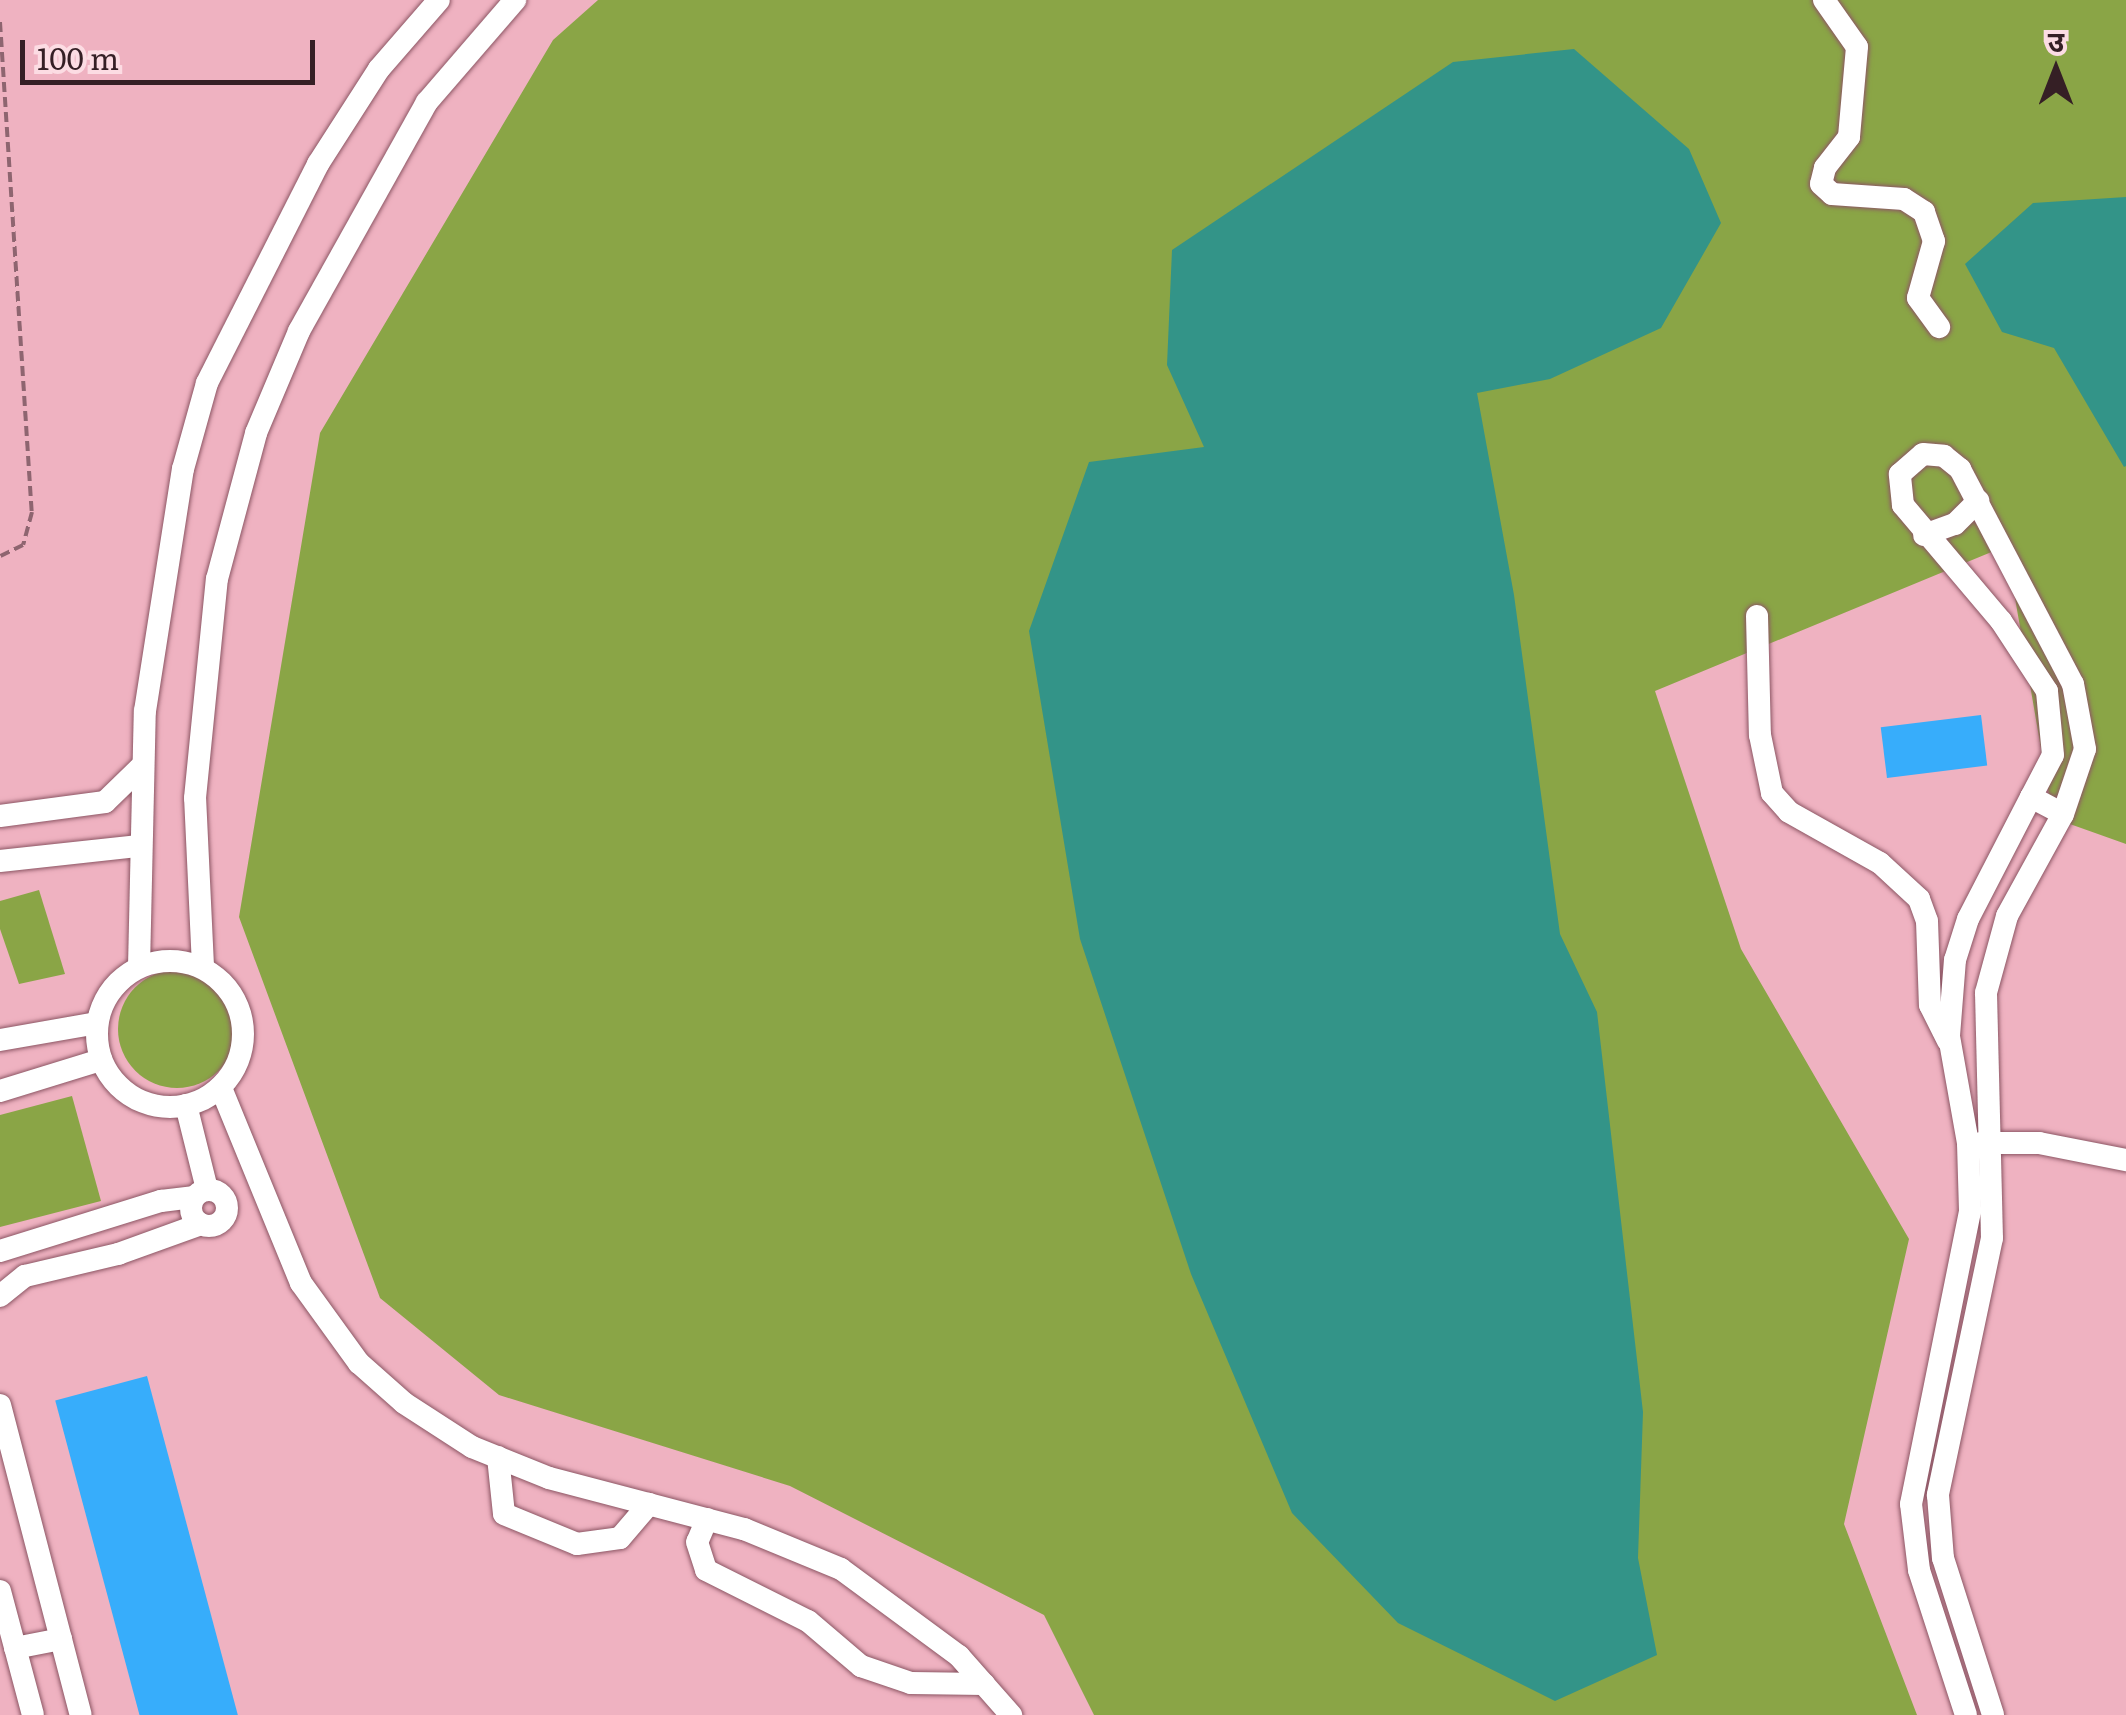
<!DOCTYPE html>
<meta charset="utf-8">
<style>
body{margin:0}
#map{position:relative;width:2126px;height:1715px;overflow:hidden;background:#efb2c1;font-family:Literata,"Noto Sans Devanagari",serif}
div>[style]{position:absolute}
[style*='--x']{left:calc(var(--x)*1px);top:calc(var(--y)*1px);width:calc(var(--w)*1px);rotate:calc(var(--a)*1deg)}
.green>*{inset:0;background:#8aa546}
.round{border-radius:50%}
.water>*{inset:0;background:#339488}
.building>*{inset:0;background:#37adfb;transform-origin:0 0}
.path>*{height:4px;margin-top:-2px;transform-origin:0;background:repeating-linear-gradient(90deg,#8e6570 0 10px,transparent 0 15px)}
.roads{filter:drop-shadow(0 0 2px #8c5664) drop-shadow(0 0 2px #8c5664)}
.minor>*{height:22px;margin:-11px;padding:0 11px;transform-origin:11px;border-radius:11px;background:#fff}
.minor>.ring{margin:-11px;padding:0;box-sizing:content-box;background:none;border:22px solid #fff;border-radius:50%}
span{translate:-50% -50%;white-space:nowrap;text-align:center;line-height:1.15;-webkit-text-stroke:8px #fcdce3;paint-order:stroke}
.north{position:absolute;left:2006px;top:20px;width:100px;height:100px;-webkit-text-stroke:8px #fcdce3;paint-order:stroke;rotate:0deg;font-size:28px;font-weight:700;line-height:40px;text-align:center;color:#351f25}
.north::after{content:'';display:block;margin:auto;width:35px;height:45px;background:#351f25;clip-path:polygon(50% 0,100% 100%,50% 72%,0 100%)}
.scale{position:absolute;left:20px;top:40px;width:295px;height:45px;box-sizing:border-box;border:5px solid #351f25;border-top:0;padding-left:12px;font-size:30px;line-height:35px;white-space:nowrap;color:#351f25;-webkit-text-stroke:8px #fcdce3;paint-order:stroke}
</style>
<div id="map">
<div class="green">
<i style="clip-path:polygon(598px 0,2126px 0,2126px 844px,2053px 818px,2006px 546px,1655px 691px,1741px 949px,1909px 1239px,1844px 1524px,1917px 1715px,1094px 1715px,1044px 1615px,790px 1486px,499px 1395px,380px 1298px,239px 917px,320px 433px,553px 40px)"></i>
<i style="clip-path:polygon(39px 890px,65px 974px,19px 984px,0 929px,0 901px)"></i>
<i class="round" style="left:118px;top:970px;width:118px;height:118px"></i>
<i style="clip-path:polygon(72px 1096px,101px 1201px,0 1227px,0 1115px)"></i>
</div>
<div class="water">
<i style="clip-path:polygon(1574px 49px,1689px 149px,1721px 223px,1661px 328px,1550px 379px,1477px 393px,1514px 595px,1560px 934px,1597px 1012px,1643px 1412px,1638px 1558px,1657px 1655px,1555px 1701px,1398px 1623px,1292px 1513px,1191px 1274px,1080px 939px,1029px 631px,1089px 462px,1204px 447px,1167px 365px,1172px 250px,1453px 62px)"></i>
<i style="clip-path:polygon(2126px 197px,2126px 466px,2124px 467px,2054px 348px,2002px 332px,1965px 264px,2033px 203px)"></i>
</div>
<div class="building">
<i style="left:1981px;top:715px;width:51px;height:101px;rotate:83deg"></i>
<i style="left:147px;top:1376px;width:351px;height:95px;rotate:75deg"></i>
</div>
<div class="path">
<i style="--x:0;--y:22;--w:491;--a:86.3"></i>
<i style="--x:32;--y:512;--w:34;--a:105"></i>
<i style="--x:23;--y:545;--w:25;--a:154"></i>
</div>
<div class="roads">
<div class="minor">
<i style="--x:1824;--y:0;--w:57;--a:54.9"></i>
<i style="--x:1857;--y:47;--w:90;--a:95.1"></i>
<i style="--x:1849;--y:137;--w:39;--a:128"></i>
<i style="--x:1825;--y:168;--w:16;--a:104"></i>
<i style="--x:1821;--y:184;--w:15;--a:42"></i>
<i style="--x:1832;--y:194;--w:72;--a:4"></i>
<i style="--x:1904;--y:199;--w:24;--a:33"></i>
<i style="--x:1924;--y:212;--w:31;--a:71"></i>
<i style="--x:1934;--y:241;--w:59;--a:105.7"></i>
<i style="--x:1918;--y:298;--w:36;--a:54"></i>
<i style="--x:1924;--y:535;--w:33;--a:-20"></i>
<i style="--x:1955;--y:524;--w:33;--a:-45"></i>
<i style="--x:1757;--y:616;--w:119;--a:88.6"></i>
<i style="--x:1760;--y:735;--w:59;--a:78.3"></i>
<i style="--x:1772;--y:793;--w:25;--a:48"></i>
<i style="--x:1789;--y:812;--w:104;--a:29.3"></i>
<i style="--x:1880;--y:863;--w:53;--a:42.7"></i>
<i style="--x:1919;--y:899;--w:23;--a:70"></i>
<i style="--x:1927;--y:921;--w:84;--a:88"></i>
<i style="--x:1930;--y:1005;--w:40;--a:63.4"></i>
<i style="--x:2031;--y:797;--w:47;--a:-62.4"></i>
<i style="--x:2053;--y:755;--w:64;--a:-95.4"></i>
<i style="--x:2047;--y:691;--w:84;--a:-123.3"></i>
<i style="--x:2001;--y:621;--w:152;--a:-130.2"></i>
<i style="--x:1903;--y:505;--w:31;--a:-96"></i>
<i style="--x:1900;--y:474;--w:30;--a:-41"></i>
<i style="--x:1923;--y:454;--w:21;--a:5"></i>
<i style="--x:1944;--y:456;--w:21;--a:39"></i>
<i style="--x:1960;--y:469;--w:243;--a:62.3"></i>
<i style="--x:2073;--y:684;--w:66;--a:79.5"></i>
<i style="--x:2085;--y:749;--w:69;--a:108.7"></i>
<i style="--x:0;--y:816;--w:106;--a:-7.6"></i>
<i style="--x:105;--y:802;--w:52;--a:-44.2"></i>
<i style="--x:0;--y:861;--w:140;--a:-6.2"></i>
<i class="ring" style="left:97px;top:961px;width:124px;height:124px"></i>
<i style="--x:203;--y:966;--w:168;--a:-92.7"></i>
<i style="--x:195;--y:798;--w:220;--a:-84.3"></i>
<i style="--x:217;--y:579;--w:151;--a:-75"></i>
<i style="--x:256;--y:433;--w:111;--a:-67.1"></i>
<i style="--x:299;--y:331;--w:262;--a:-60.8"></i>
<i style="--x:427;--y:102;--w:135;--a:-49.2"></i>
<i style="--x:139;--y:967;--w:256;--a:-88.7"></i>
<i style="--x:145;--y:711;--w:245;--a:-81.1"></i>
<i style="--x:183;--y:469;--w:89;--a:-74.4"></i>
<i style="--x:207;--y:383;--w:246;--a:-63.1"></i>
<i style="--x:318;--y:164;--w:113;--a:-57.3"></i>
<i style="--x:379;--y:69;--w:91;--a:-49"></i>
<i style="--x:0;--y:1040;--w:98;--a:-9.9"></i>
<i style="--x:221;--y:1088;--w:211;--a:67.7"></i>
<i style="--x:301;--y:1283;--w:99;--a:54.1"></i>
<i style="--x:359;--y:1363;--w:60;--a:41.6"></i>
<i style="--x:404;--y:1403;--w:81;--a:32.9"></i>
<i style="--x:472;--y:1447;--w:83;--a:21.9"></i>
<i style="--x:549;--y:1478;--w:202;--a:14.7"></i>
<i style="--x:744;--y:1529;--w:105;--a:22.4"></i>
<i style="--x:841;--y:1569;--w:147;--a:36.4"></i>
<i style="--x:959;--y:1656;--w:79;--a:48.6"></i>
<i style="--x:0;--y:1091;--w:106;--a:-17.1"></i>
<i style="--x:186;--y:1105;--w:87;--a:76"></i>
<i style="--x:1981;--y:1143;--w:58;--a:0"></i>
<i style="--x:2039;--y:1143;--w:89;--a:11.1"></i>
<i class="ring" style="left:191px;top:1190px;width:14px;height:14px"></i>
<i style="--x:0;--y:1251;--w:169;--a:-17.3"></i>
<i style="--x:161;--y:1201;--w:32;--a:-7"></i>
<i style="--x:0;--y:1296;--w:32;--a:-39"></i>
<i style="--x:25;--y:1276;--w:96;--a:-13.3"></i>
<i style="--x:118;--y:1254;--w:88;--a:-19.9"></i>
<i style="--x:0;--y:1405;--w:320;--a:75.4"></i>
<i style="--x:498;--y:1457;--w:57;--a:84"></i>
<i style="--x:504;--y:1514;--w:79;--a:22.3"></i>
<i style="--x:577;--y:1544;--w:43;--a:-7.9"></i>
<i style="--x:620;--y:1538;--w:45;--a:-49.5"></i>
<i style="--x:707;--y:1519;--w:25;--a:113"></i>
<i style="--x:697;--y:1542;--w:29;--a:72"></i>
<i style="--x:706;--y:1570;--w:114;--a:26.6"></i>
<i style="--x:808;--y:1621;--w:70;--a:40.3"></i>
<i style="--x:861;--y:1666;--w:53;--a:18.8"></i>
<i style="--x:911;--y:1683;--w:73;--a:0.8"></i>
<i style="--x:0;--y:1591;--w:128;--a:75.1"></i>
<i style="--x:15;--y:1648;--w:47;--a:-11.1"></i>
<i style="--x:1966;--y:1715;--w:152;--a:-108"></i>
<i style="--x:1919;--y:1570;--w:66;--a:-96.9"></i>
<i style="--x:1911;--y:1504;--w:299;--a:-78.6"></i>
<i style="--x:1970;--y:1211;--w:68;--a:-91.7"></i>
<i style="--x:1968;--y:1143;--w:109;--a:-100.1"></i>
<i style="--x:1949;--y:1036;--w:76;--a:-85.5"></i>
<i style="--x:1955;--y:960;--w:43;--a:-72.4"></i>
<i style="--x:1968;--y:919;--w:137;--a:-62.7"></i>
<i style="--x:2031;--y:797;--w:36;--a:28"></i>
<i style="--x:2063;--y:814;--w:116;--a:118.8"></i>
<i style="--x:2007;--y:916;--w:80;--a:105.3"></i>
<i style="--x:1986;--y:993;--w:245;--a:88.6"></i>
<i style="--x:1992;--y:1238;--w:263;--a:101.9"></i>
<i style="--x:1938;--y:1495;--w:63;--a:85.5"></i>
<i style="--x:1943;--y:1558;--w:165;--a:72.3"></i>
</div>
</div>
<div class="north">उ</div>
<div class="scale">100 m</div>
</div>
